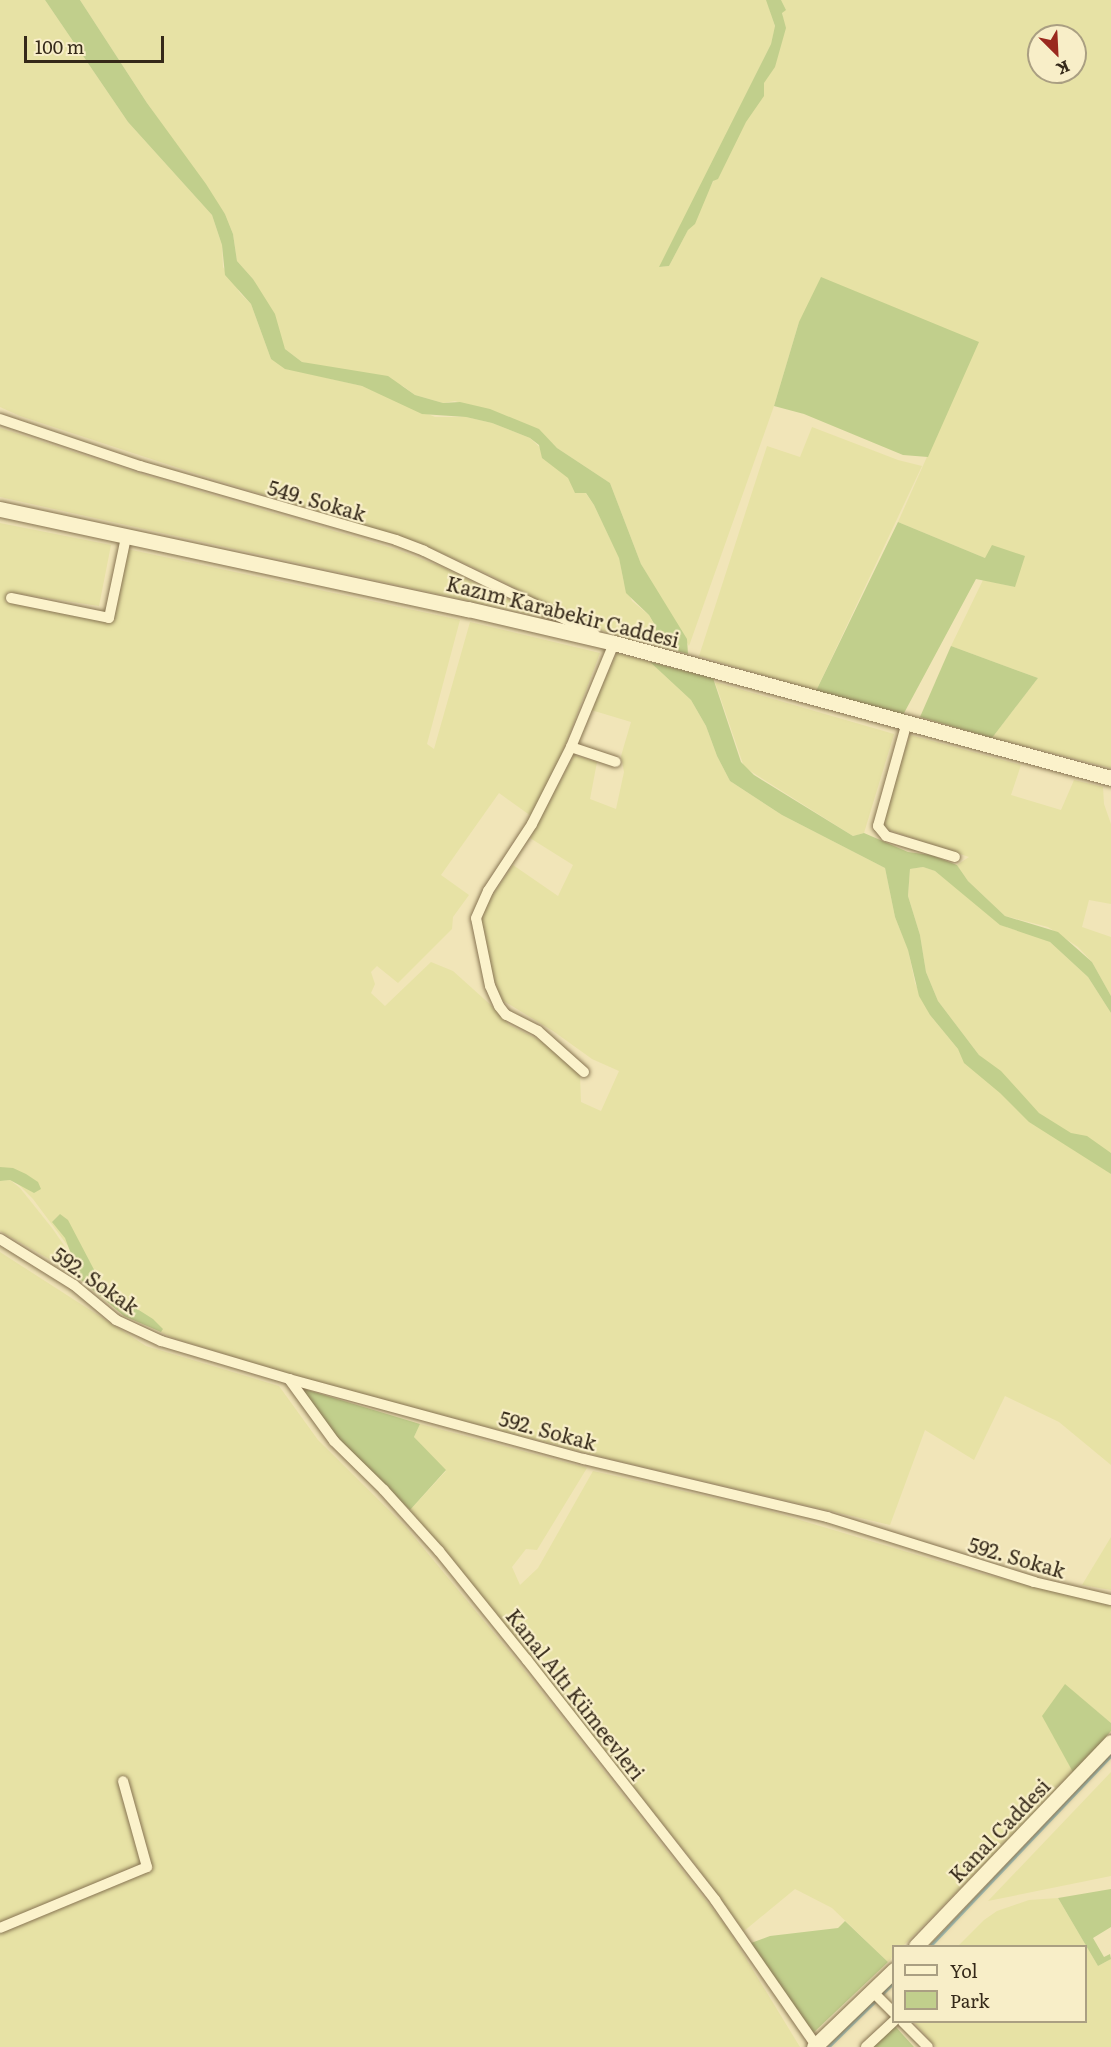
<!DOCTYPE html>
<meta charset="utf-8">
<style>
body{margin:0}
#map{position:relative;width:1111px;height:2047px;overflow:hidden;background:#f1e5b8;font-family:Literata,serif}
div>[style]{position:absolute}
[style*='--x']{left:calc(var(--x)*1px);top:calc(var(--y)*1px);width:calc(var(--w)*1px);rotate:calc(var(--a)*1deg)}
.farmland>*{inset:0;background:#e7e2a5}
.green>*{inset:0;background:#c1cf8c}
.stream>*{height:3px;margin:-1.5px;padding:0 1.5px;transform-origin:1.5px;border-radius:1.5px;background:#9ec0b9}
.roads{filter:drop-shadow(0 0 2px #877452) drop-shadow(0 0 2px #877452)}
.street>*{height:10px;margin:-5px;padding:0 5px;transform-origin:5px;border-radius:5px;background:#fbf2cb}
.secondary>*{height:15px;margin:-7.5px;padding:0 7.5px;transform-origin:7.5px;border-radius:7.5px;background:#fbf2cb}
span{translate:-50% -50%;white-space:nowrap;text-align:center;line-height:1.15;-webkit-text-stroke:4.5px #f8eec8;paint-order:stroke}
.street-label{font-size:20px;color:#352919}
.legend{position:absolute;left:892px;top:1945px;width:195px;height:78px;box-sizing:border-box;background:#f8eec8;border:2px solid #aa9f82;margin:0;padding:8px 10px;list-style:none;font-size:18px;color:#352919}
.legend li{display:flex;align-items:center;gap:12px;height:30px}
.legend b{width:30px;border:2px solid #aa9f82}
.north{position:absolute;left:1027px;top:24px;width:60px;height:60px;box-sizing:border-box;background:#f8eec8;border:2px solid #aa9f82;border-radius:50%;rotate:156deg;font-size:16px;font-weight:700;line-height:24px;text-align:center;color:#352919}
.north::after{content:'';display:block;margin:auto;width:21px;height:27px;background:#9a291e;clip-path:polygon(50% 0,100% 100%,50% 72%,0 100%)}
.scale{position:absolute;left:24px;top:36px;width:140px;height:27px;box-sizing:border-box;border:3px solid #352919;border-top:0;padding-left:8px;font-size:18px;line-height:21px;white-space:nowrap;color:#352919;-webkit-text-stroke:4px #f8eec8;paint-order:stroke}
</style>
<div id="map">
<div class="farmland">
<i style="clip-path:polygon(0 0,45px 0,128px 122px,212px 215px,222px 245px,223px 267px,240px 293px,251px 304px,271px 359px,327px 378px,362px 386px,435px 417px,466px 417px,492px 423px,530px 438px,582px 488px,594px 505px,619px 557px,624px 583px,632px 601px,649px 615px,656px 628px,655px 645px,623px 638px,584px 624px,490px 575px,420px 543px,194px 473px,20px 416px,0 407px)"></i>
<i style="clip-path:polygon(evenodd,80px 0,767px 0,775px 27px,771px 44px,660px 267px,669px 266px,760px 92px,785px 29px,780px 0,1111px 0,1111px 768px,992px 738px,1038px 678px,951px 646px,983px 580px,1015px 587px,985px 558px,898px 522px,978px 342px,799px 322px,774px 406px,689px 646px,641px 564px,610px 483px,557px 448px,539px 430px,455px 401px,443px 403px,415px 395px,403px 386px,302px 362px,285px 349px,253px 279px,237px 261px,233px 234px,225px 214px,147px 103px,80px 0,1039px 36px,1075px 36px,1075px 72px,1039px 72px,1039px 36px)"></i>
<i style="clip-path:polygon(812px 427px,898px 460px,922px 466px,816px 691px,699px 656px,767px 446px,800px 457px)"></i>
<i style="clip-path:polygon(0 428px,141px 474px,395px 549px,442px 567px,546px 618px,0 497px)"></i>
<i style="clip-path:polygon(0 523px,111px 545px,99px 606px,8px 592px,5px 602px,98px 620px,109px 619px,127px 549px,460px 620px,427px 744px,434px 749px,470px 622px,600px 653px,562px 754px,531px 816px,499px 793px,441px 875px,469px 895px,453px 917px,452px 929px,398px 983px,377px 966px,371px 972px,375px 984px,371px 993px,385px 1006px,431px 962px,453px 971px,493px 1007px,509px 1025px,551px 1046px,580px 1075px,581px 1102px,601px 1111px,619px 1071px,592px 1059px,553px 1031px,499px 998px,480px 927px,485px 906px,513px 865px,558px 896px,573px 865px,530px 838px,574px 755px,597px 762px,590px 799px,616px 809px,624px 772px,621px 756px,631px 722px,591px 710px,617px 653px,650px 662px,691px 700px,706px 726px,717px 756px,730px 781px,782px 815px,885px 868px,895px 917px,908px 949px,915px 983px,930px 1015px,962px 1054px,1111px 1174px,1111px 1465px,1059px 1422px,1005px 1396px,974px 1460px,925px 1430px,890px 1525px,610px 1459px,307px 1380px,173px 1338px,134px 1319px,91px 1277px,33px 1199px,8px 1174px,0 1175px)"></i>
<i style="clip-path:polygon(715px 682px,894px 734px,864px 833px,853px 836px,744px 767px)"></i>
<i style="clip-path:polygon(910px 735px,1021px 765px,1011px 795px,1061px 810px,1074px 780px,1103px 787px,1104px 804px,1111px 824px,1111px 904px,1089px 900px,1082px 927px,1111px 937px,1111px 996px,1092px 962px,1078px 947px,1048px 927px,1005px 916px,968px 881px,957px 865px,969px 857px,883px 828px,888px 801px)"></i>
<i style="clip-path:polygon(923px 867px,935px 871px,1008px 928px,1034px 934px,1050px 942px,1088px 977px,1111px 1013px,1111px 1153px,1054px 1126px,1025px 1101px,979px 1055px,938px 1001px,926px 972px,920px 935px,908px 896px,910px 869px)"></i>
<i style="clip-path:polygon(10px 1180px,20px 1188px,52px 1228px,68px 1251px,72px 1272px,0 1231px,0 1181px)"></i>
<i style="clip-path:polygon(0 1252px,146px 1346px,279px 1386px,318px 1440px,405px 1526px,513px 1656px,726px 1926px,800px 2047px,0 2047px)"></i>
<i style="clip-path:polygon(420px 1424px,587px 1468px,537px 1550px,526px 1549px,512px 1567px,520px 1585px,538px 1568px,593px 1471px,763px 1509px,971px 1571px,1111px 1605px,1111px 1723px,1065px 1685px,1074px 1774px,903px 1946px,894px 1946px,893px 1956px,888px 1962px,832px 1908px,795px 1889px,744px 1931px,695px 1864px,410px 1510px,446px 1471px,414px 1437px)"></i>
<i style="clip-path:polygon(1111px 1537px,1111px 1590px,1082px 1585px)"></i>
<i style="clip-path:polygon(1111px 1772px,1111px 1876px,988px 1901px)"></i>
<i style="clip-path:polygon(1058px 1898px,1098px 1966px,1111px 1959px,1111px 2047px,936px 2047px,914px 2022px,1086px 2022px,1086px 1946px,958px 1946px,984px 1920px,997px 1911px,1029px 1900px)"></i>
</div>
<div class="green">
<i style="clip-path:polygon(45px 0,80px 0,147px 103px,206px 184px,225px 214px,233px 234px,237px 261px,253px 279px,275px 314px,285px 349px,302px 362px,388px 376px,415px 395px,443px 403px,460px 402px,490px 409px,539px 429px,557px 448px,610px 483px,641px 564px,687px 639px,688px 654px,655px 645px,656px 627px,649px 615px,626px 593px,619px 558px,594px 505px,586px 493px,575px 493px,568px 478px,542px 458px,539px 445px,530px 438px,492px 423px,466px 417px,422px 414px,362px 386px,285px 369px,271px 359px,251px 304px,225px 275px,222px 245px,212px 215px,128px 122px)"></i>
<i style="clip-path:polygon(766px 0,781px 0,786px 10px,782px 13px,786px 28px,775px 67px,764px 83px,764px 96px,746px 122px,718px 179px,713px 181px,695px 224px,688px 230px,669px 266px,659px 267px,771px 44px,775px 26px)"></i>
<i style="clip-path:polygon(821px 277px,979px 342px,928px 457px,903px 455px,804px 414px,774px 406px,799px 322px)"></i>
<i style="clip-path:polygon(898px 522px,985px 558px,992px 545px,1025px 556px,1015px 587px,976px 579px,903px 715px,816px 691px)"></i>
<i style="clip-path:polygon(951px 646px,1038px 678px,992px 738px,920px 717px)"></i>
<i style="clip-path:polygon(650px 662px,713px 678px,741px 762px,754px 775px,853px 836px,864px 833px,908px 852px,931px 855px,957px 865px,968px 881px,1005px 916px,1058px 932px,1092px 962px,1111px 996px,1111px 1013px,1088px 977px,1050px 942px,1000px 925px,935px 871px,923px 867px,910px 869px,908px 896px,920px 935px,926px 972px,938px 1001px,979px 1055px,1001px 1071px,1039px 1113px,1071px 1133px,1087px 1136px,1111px 1153px,1111px 1174px,1029px 1122px,1000px 1093px,964px 1063px,958px 1049px,930px 1015px,919px 996px,908px 950px,895px 917px,885px 868px,782px 815px,730px 781px,717px 756px,706px 726px,691px 700px)"></i>
<i style="clip-path:polygon(0 1167px,13px 1168px,26px 1174px,38px 1182px,41px 1189px,34px 1193px,10px 1180px,0 1181px)"></i>
<i style="clip-path:polygon(60px 1214px,68px 1220px,101px 1283px,126px 1307px,134px 1307px,153px 1319px,163px 1329px,161px 1332px,124px 1316px,81px 1280px,65px 1238px,52px 1222px)"></i>
<i style="clip-path:polygon(301px 1388px,420px 1424px,414px 1437px,446px 1470px,410px 1510px,326px 1427px)"></i>
<i style="clip-path:polygon(1065px 1684px,1111px 1723px,1111px 1731px,1074px 1774px,1042px 1716px)"></i>
<i style="clip-path:polygon(1111px 1889px,1111px 1927px,1093px 1938px,1104px 1957px,1110px 1954px,1111px 1959px,1098px 1966px,1058px 1898px)"></i>
<i style="clip-path:polygon(845px 1921px,888px 1962px,812px 2034px,751px 1943px,770px 1936px,838px 1928px)"></i>
<i style="clip-path:polygon(894px 2025px,914px 2047px,871px 2047px)"></i>
</div>
<div class="stream">
<i style="--x:930;--y:1946;--w:263;--a:-46.5"></i>
<i style="--x:881;--y:1995;--w:18;--a:-45"></i>
<i style="--x:828;--y:2047;--w:67;--a:-44.4"></i>
</div>
<div class="roads">
<div class="street">
<i style="--x:0;--y:419;--w:148;--a:18.6"></i>
<i style="--x:140;--y:466;--w:266;--a:16.1"></i>
<i style="--x:396;--y:540;--w:30;--a:21"></i>
<i style="--x:424;--y:551;--w:189;--a:25.8"></i>
<i style="--x:11;--y:598;--w:100;--a:11.5"></i>
<i style="--x:109;--y:618;--w:83;--a:-78.1"></i>
<i style="--x:907;--y:722;--w:108;--a:105.6"></i>
<i style="--x:878;--y:826;--w:13;--a:51"></i>
<i style="--x:886;--y:836;--w:72;--a:16.9"></i>
<i style="--x:571;--y:747;--w:47;--a:18.4"></i>
<i style="--x:584;--y:1072;--w:62;--a:-138.3"></i>
<i style="--x:538;--y:1031;--w:36;--a:-153"></i>
<i style="--x:506;--y:1015;--w:11;--a:-128"></i>
<i style="--x:499;--y:1006;--w:22;--a:-114"></i>
<i style="--x:490;--y:986;--w:69;--a:-101.6"></i>
<i style="--x:476;--y:918;--w:30;--a:-66"></i>
<i style="--x:488;--y:891;--w:80;--a:-56.7"></i>
<i style="--x:532;--y:824;--w:86;--a:-63.1"></i>
<i style="--x:571;--y:747;--w:113;--a:-67.5"></i>
<i style="--x:614;--y:643;--w:7;--a:-153"></i>
<i style="--x:0;--y:1239;--w:87;--a:31.9"></i>
<i style="--x:74;--y:1285;--w:55;--a:39.8"></i>
<i style="--x:116;--y:1320;--w:50;--a:25"></i>
<i style="--x:161;--y:1341;--w:134;--a:16.5"></i>
<i style="--x:289;--y:1379;--w:306;--a:15.2"></i>
<i style="--x:584;--y:1459;--w:250;--a:13.4"></i>
<i style="--x:827;--y:1517;--w:217;--a:17.4"></i>
<i style="--x:1034;--y:1582;--w:79;--a:13.2"></i>
<i style="--x:289;--y:1379;--w:77;--a:54"></i>
<i style="--x:334;--y:1441;--w:70;--a:44.4"></i>
<i style="--x:384;--y:1490;--w:82;--a:48"></i>
<i style="--x:439;--y:1551;--w:140;--a:51.1"></i>
<i style="--x:527;--y:1660;--w:305;--a:51.9"></i>
<i style="--x:715;--y:1900;--w:179;--a:55.2"></i>
<i style="--x:0;--y:1928;--w:159;--a:-22.5"></i>
<i style="--x:147;--y:1867;--w:89;--a:-105.6"></i>
<i style="--x:873;--y:1992;--w:30;--a:45"></i>
<i style="--x:903;--y:2022;--w:35;--a:45"></i>
<i style="--x:866;--y:2047;--w:38;--a:-43"></i>
</div>
<div class="secondary">
<i style="--x:0;--y:509;--w:479;--a:12.1"></i>
<i style="--x:468;--y:609;--w:150;--a:13.1"></i>
<i style="--x:614;--y:643;--w:515;--a:15.2"></i>
<i style="--x:916;--y:1946;--w:282;--a:-46.3"></i>
<i style="--x:814;--y:2047;--w:111;--a:-43.9"></i>
</div>
</div>
<div class="street-label">
<span style="left:317px;top:500px;rotate:16deg">549. Sokak</span>
<span style="left:563px;top:611px;rotate:14deg">Kazım Karabekir Caddesi</span>
<span style="left:96px;top:1280px;rotate:35deg">592. Sokak</span>
<span style="left:548px;top:1430px;rotate:15deg">592. Sokak</span>
<span style="left:1017px;top:1557px;rotate:16deg">592. Sokak</span>
<span style="left:576px;top:1694px;rotate:52deg">Kanal Altı Kümeevleri</span>
<span style="left:999px;top:1830px;rotate:-46deg">Kanal Caddesi</span>
</div>
<ul class="legend">
<li><b style="height:8px;background:#fbf2cb"></b>Yol</li>
<li><b style="height:16px;background:#c1cf8c"></b>Park</li>
</ul>
<div class="north">K</div>
<div class="scale">100 m</div>
</div>
